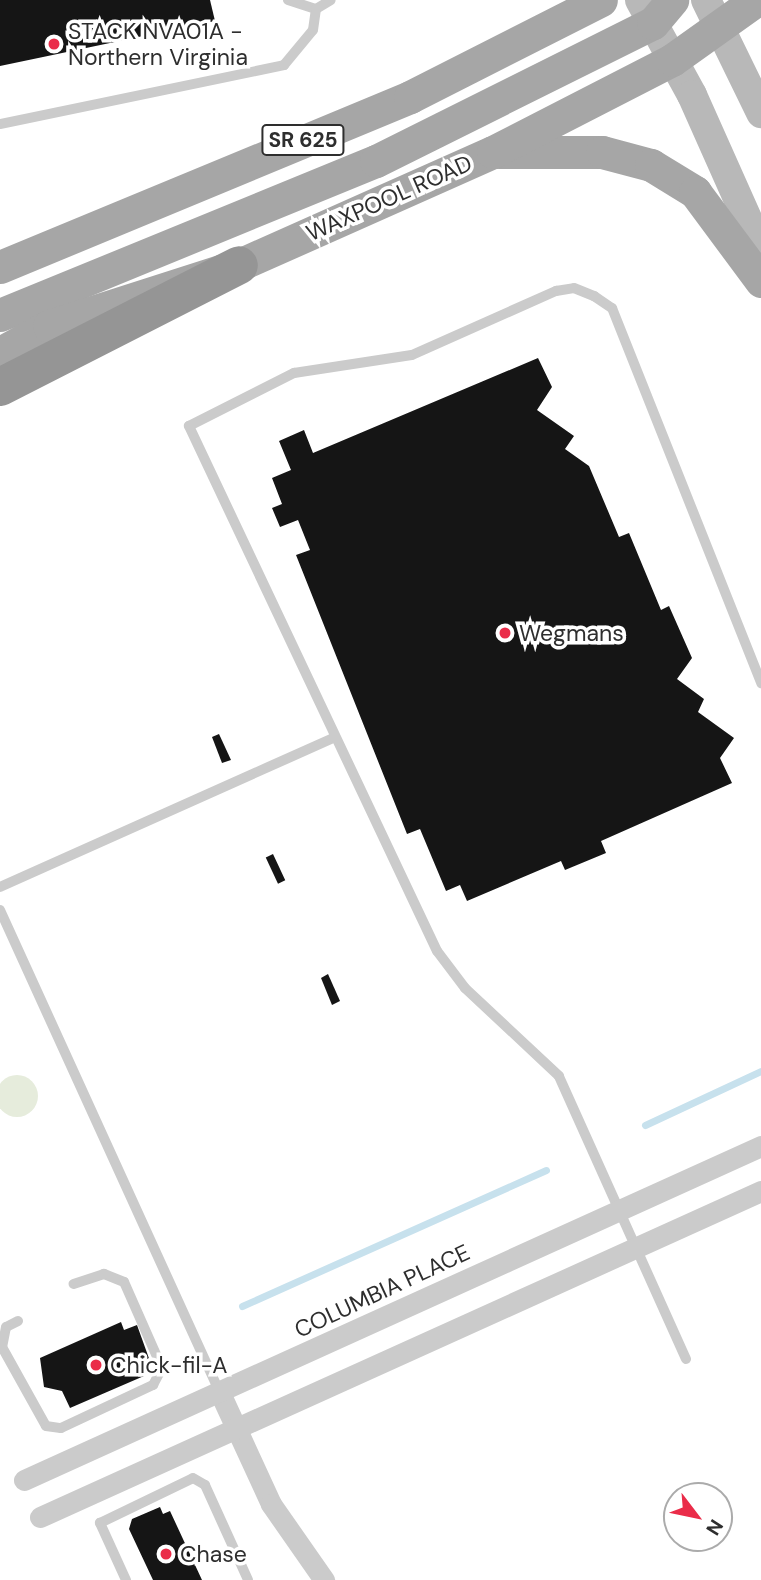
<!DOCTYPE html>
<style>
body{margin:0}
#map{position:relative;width:761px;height:1580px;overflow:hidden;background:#fff;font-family:"DM Sans",sans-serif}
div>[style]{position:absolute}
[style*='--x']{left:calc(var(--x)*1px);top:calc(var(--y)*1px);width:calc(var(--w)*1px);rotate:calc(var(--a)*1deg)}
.green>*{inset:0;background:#e6ecdc}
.round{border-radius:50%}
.stream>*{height:7px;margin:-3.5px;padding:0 3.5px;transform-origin:3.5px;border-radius:3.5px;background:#c7e1ed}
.building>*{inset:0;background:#151515;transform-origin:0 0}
.service>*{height:10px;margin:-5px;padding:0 5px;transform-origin:5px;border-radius:5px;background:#cbcbcb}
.minor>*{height:21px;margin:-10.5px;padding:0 10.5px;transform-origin:10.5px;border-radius:10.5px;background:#cbcbcb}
.secondary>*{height:30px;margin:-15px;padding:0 15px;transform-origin:15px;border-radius:15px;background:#b8b8b8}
.primary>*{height:33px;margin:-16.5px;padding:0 16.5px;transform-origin:16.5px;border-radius:16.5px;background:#a6a6a6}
.motorway>*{height:38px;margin:-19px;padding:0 19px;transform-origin:19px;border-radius:19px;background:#959595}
.dots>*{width:19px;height:19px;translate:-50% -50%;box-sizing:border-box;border:4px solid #fff;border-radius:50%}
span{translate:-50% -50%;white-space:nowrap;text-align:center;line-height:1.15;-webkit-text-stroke:7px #fff;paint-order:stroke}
.shield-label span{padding:2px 5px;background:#fff;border:2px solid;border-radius:5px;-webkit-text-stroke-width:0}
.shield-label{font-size:21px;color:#2e2e2e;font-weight:700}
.poi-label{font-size:23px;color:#2e2e2e}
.left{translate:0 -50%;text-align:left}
.street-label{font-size:23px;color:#2e2e2e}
.north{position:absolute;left:663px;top:1482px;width:70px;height:70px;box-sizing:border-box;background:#fff;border:2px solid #ababab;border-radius:50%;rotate:122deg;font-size:19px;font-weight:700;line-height:28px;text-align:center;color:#2e2e2e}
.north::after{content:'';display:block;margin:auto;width:24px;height:32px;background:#ea2c49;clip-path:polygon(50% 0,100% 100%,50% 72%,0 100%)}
</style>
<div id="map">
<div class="green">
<i class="round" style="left:-4px;top:1075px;width:42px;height:42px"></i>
</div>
<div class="stream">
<i style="--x:645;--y:1125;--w:128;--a:-25"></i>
<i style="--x:242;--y:1306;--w:333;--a:-24.1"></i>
</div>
<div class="building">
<i style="clip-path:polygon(0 0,210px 0,215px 21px,0 66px)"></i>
<i style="clip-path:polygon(538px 358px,552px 387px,537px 410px,574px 436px,565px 449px,589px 466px,619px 537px,629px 533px,661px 610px,669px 606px,692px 658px,677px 679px,704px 699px,698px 712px,734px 738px,720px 758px,732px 783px,601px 841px,606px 853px,565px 870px,561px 861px,467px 901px,460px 885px,446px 891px,420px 829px,407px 834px,296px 555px,310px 550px,298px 520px,280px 527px,272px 508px,282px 504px,272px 478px,291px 470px,279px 441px,304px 430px,313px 453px)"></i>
<i style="clip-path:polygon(219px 734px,231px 760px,222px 763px,212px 737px)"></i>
<i style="left:273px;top:854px;width:29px;height:8px;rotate:65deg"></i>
<i style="clip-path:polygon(328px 974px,340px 1001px,332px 1005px,321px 978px)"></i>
<i style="clip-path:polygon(121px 1322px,124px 1330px,137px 1325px,151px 1364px,141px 1368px,144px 1376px,70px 1408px,62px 1391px,44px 1387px,40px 1358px)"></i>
<i style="clip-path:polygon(160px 1507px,163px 1514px,170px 1511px,202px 1580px,153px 1580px,129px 1529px,132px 1519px)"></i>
</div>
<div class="service">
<i style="--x:288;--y:0;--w:29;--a:18"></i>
<i style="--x:0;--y:124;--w:290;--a:-11.7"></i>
<i style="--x:284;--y:65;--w:45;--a:-50.4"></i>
<i style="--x:313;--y:30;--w:21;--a:-82"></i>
<i style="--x:316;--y:9;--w:17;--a:-31"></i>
<i style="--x:0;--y:887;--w:365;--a:-24.1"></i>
<i style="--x:0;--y:910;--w:531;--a:65.51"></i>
<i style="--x:18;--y:1321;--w:13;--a:153"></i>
<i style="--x:6;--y:1327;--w:20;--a:101"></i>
<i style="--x:2;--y:1347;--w:90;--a:60.9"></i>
<i style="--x:46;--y:1426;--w:15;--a:8"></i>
<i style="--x:61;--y:1428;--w:102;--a:-25.1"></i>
<i style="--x:153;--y:1385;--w:19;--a:-62"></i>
<i style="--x:162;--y:1368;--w:94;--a:-113.8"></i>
<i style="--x:124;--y:1282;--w:22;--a:-158"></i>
<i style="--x:104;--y:1274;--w:32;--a:162"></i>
<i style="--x:686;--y:1359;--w:310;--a:-114.2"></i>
<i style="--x:559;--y:1076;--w:129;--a:-136.9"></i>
<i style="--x:465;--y:988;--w:46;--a:-127.1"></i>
<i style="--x:437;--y:951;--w:581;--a:-115.29"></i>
<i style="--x:189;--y:426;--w:118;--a:-26.8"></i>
<i style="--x:294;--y:373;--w:119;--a:-8.7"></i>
<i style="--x:412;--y:355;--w:158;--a:-24"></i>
<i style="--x:556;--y:291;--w:18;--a:-9"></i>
<i style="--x:574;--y:288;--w:22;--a:22"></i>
<i style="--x:594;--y:296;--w:22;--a:34"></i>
<i style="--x:612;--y:308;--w:404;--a:68.3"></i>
<i style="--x:126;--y:1580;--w:63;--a:-114.5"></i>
<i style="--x:100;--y:1523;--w:103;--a:-25.8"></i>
<i style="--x:193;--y:1478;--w:14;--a:30"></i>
<i style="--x:205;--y:1485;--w:104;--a:65.6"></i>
</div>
<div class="minor">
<i style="--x:220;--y:1393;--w:122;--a:65.3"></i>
<i style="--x:271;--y:1504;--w:93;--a:55.1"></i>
<i style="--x:24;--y:1480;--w:809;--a:-24.38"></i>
<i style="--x:40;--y:1517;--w:791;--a:-24.33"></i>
</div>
<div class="secondary">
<i style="--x:640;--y:0;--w:108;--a:61.3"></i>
<i style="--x:692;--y:95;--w:170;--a:66"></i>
<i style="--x:706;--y:0;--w:126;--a:64"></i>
</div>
<div class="primary">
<i style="--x:499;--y:152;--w:103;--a:0"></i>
<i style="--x:602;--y:152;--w:51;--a:14.9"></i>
<i style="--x:651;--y:165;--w:52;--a:31.5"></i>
<i style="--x:695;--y:192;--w:111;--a:53.4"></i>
<i style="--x:0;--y:267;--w:444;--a:-22.5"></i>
<i style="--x:410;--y:97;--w:214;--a:-26.9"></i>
<i style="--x:0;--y:315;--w:406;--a:-22.3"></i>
<i style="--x:376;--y:161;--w:309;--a:-26.5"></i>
<i style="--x:653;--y:23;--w:30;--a:-50"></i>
<i style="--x:0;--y:353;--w:56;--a:-28.9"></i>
<i style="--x:49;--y:326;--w:200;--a:-17.8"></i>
<i style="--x:239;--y:265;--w:278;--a:-24"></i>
<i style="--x:493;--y:152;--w:201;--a:-27.2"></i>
<i style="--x:672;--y:60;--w:103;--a:-35.5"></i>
</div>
<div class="motorway">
<i style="--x:0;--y:387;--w:268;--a:-27"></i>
</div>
<div class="dots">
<i style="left:54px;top:44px;background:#ea2c49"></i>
<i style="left:505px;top:633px;background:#ea2c49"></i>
<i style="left:96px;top:1365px;background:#ea2c49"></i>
<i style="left:166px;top:1554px;background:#ea2c49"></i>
</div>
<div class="shield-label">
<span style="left:303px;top:140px">SR 625</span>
</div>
<div class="poi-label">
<span class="left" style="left:68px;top:44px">STACK NVA01A -<br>Northern Virginia</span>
<span class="left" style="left:519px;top:633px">Wegmans</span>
<span class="left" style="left:110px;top:1365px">Chick-fil-A</span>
<span class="left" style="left:180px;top:1554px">Chase</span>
</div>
<div class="street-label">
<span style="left:389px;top:198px;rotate:-24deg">WAXPOOL ROAD</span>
<span style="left:382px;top:1291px;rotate:-25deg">COLUMBIA PLACE</span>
</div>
<div class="north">N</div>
</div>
